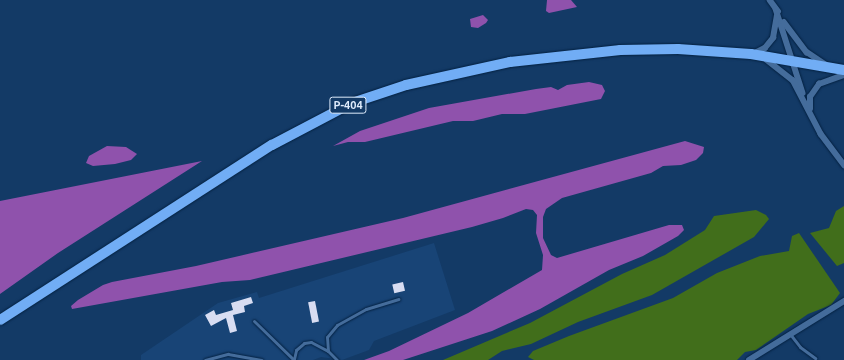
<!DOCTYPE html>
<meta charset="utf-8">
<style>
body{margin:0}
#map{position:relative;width:844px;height:360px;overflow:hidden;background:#133a66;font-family:Ubuntu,sans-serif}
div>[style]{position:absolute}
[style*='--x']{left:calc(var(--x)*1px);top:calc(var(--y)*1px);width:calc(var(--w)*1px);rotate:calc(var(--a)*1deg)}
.built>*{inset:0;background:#184476}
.green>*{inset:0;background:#416e1b}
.water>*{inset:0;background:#8f52ac}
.building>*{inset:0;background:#d8ddf2;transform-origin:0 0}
.roads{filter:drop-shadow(0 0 1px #042141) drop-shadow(0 0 1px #042141)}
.lane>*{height:3px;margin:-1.5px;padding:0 1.5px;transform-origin:1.5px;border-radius:1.5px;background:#446c9b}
.street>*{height:5.5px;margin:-2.75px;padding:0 2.75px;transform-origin:2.75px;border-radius:2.75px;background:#446c9b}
.highway>*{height:10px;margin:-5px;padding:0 5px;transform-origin:5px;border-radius:5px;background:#71adf5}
span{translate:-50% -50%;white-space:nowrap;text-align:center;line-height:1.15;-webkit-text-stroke:4px #133a66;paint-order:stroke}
.shield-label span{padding:1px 3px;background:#133a66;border:1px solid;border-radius:3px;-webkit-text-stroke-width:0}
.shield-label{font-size:11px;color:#e0edfd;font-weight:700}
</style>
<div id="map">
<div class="built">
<i style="clip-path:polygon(434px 243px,455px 310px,374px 341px,369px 350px,342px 360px,321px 357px,313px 360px,141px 360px,141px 355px,218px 303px,257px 292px,259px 298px)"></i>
</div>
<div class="green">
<i style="clip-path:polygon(844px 206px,844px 263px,837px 266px,810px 233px,829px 228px,836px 211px)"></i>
<i style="clip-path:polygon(756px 210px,766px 215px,769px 219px,754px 237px,652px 295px,578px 322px,531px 344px,502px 351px,488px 360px,443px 360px,530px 323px,622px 274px,665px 255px,705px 230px,714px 216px)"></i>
<i style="clip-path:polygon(799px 233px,840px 293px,831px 305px,808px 314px,756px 350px,745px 352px,737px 360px,534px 360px,528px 357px,533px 351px,569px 336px,673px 298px,717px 273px,760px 256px,789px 251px,792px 236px)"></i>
</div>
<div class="water">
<i style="clip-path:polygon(547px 0,571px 0,577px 7px,549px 13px,546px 11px)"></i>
<i style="clip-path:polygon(483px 15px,488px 20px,486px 23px,478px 28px,471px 27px,470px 19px)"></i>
<i style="clip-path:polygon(589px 82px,602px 85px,605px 91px,601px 99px,525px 114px,502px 114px,473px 121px,453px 121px,365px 142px,348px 142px,333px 146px,360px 131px,429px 108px,536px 89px,551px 87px,558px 90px,567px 85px)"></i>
<i style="clip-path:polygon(685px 141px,704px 147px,703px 153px,696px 160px,681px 165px,663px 166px,651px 173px,562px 198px,546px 209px,543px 217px,543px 238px,551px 255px,557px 258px,669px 225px,682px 225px,684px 230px,678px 236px,643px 256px,609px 270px,540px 309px,492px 331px,403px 360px,364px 360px,389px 351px,468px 313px,542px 270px,543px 255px,536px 233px,537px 215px,533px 210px,526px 209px,503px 218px,472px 227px,250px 280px,222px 282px,72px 309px,71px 306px,78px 300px,103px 285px,112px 282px,196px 266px,403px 218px)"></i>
<i style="clip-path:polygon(107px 146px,126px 147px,137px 154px,131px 160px,115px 164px,93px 166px,86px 163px,89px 156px)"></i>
<i style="clip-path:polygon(202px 161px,58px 253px,0 294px,0 201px)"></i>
</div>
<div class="building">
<i style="left:403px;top:282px;width:9px;height:11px;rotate:77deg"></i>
<i style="clip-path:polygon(251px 297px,253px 303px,244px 306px,245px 312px,233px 315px,237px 331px,230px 333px,226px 318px,211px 326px,205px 315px,214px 310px,216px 315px,233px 310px,231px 303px)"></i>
<i style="left:315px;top:301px;width:21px;height:7px;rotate:79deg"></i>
</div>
<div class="roads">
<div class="lane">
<i style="--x:254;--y:321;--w:56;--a:44.3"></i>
<i style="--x:790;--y:334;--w:16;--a:52"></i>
<i style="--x:800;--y:347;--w:19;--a:36"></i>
<i style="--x:328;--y:351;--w:14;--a:-94"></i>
<i style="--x:327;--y:337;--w:16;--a:-50"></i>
<i style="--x:337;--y:325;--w:33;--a:-29"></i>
<i style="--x:366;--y:309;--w:34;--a:-17"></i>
<i style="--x:294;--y:359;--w:9;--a:-77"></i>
<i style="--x:296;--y:350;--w:11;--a:-41"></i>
<i style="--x:304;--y:343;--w:7;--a:-8"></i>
<i style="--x:311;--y:342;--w:19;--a:28"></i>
<i style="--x:328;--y:351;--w:13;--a:45"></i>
<i style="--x:205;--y:360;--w:24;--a:-15"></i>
<i style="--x:228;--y:354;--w:34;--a:10"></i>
</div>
<div class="street">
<i style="--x:770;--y:0;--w:14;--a:54"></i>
<i style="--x:776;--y:9;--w:88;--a:72.2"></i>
<i style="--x:784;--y:22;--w:38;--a:53"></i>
<i style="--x:807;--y:52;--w:22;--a:34"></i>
<i style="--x:755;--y:53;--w:11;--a:-27"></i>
<i style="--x:765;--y:48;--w:13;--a:-51"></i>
<i style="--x:773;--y:38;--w:22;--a:-80"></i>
<i style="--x:767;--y:60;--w:33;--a:38"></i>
<i style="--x:793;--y:80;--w:61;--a:62.6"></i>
<i style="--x:821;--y:134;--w:39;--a:53"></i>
<i style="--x:810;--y:109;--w:12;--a:-90"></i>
<i style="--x:810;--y:97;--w:16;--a:-55"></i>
<i style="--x:819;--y:84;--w:27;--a:-20"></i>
<i style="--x:749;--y:360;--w:112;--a:-31.8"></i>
</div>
<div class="highway">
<i style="--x:0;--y:320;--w:323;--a:-32.8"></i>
<i style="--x:272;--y:145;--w:90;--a:-27.7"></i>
<i style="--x:352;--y:103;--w:57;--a:-18.4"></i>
<i style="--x:406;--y:85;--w:107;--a:-12.5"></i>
<i style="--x:510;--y:62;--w:111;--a:-6.2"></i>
<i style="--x:620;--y:50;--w:58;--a:-1"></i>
<i style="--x:678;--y:49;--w:73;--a:3.9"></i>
<i style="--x:751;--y:54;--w:94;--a:9.8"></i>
</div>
</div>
<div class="shield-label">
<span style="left:348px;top:105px">Р-404</span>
</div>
</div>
